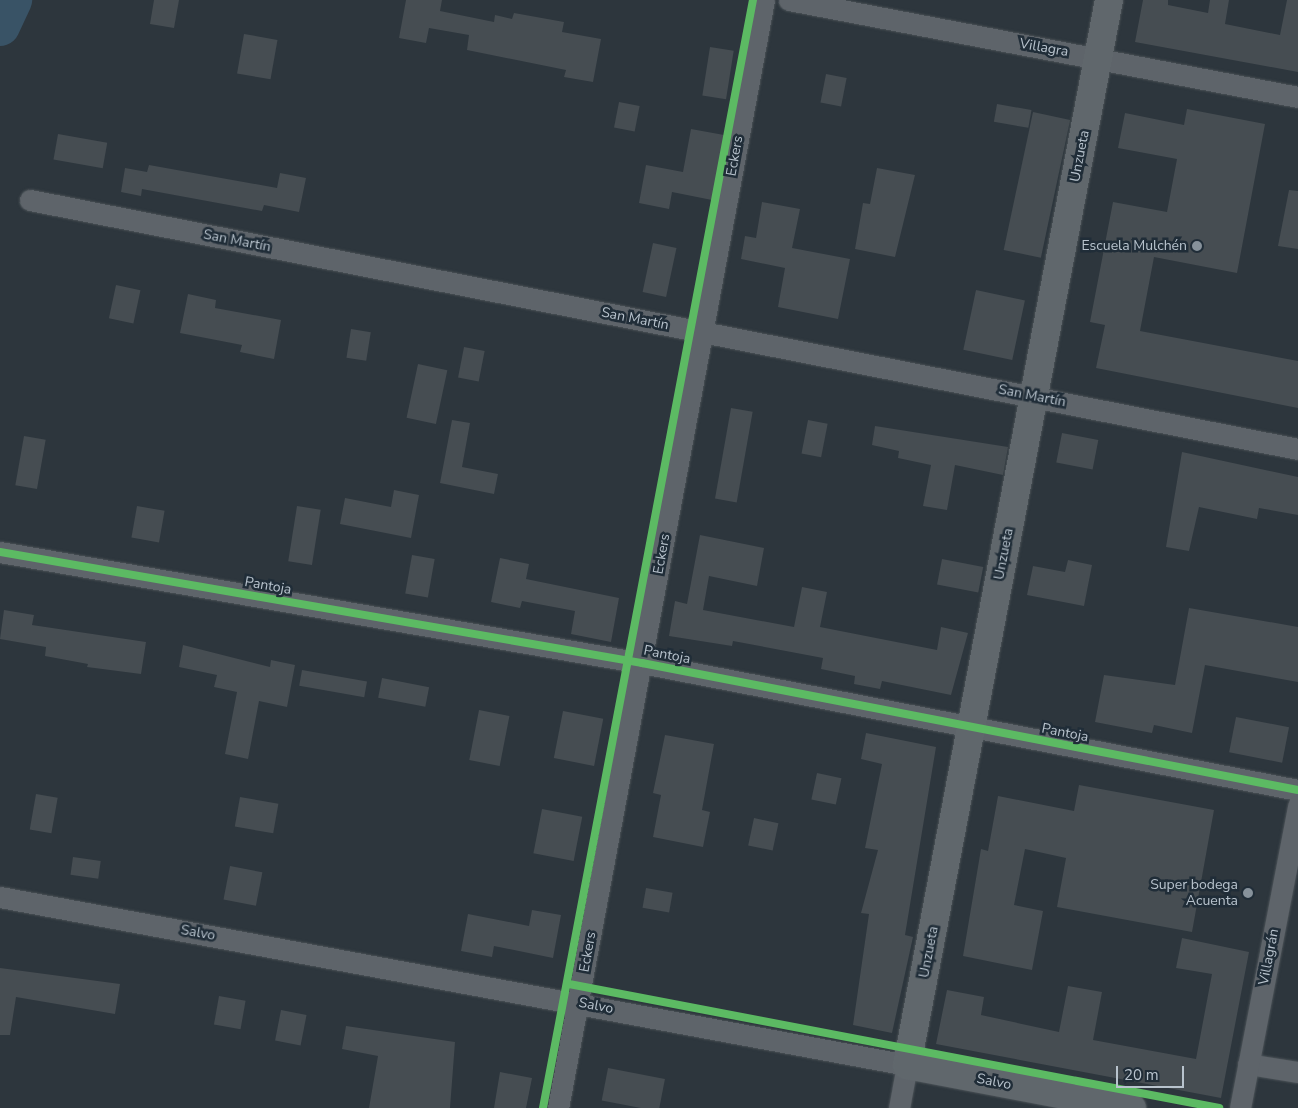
<!DOCTYPE html>
<meta charset="utf-8">
<style>
body{margin:0}
#map{position:relative;width:1298px;height:1108px;overflow:hidden;background:#2d363d;font-family:"Nunito Sans",sans-serif}
div>[style]{position:absolute}
[style*='--x']{left:calc(var(--x)*1px);top:calc(var(--y)*1px);width:calc(var(--w)*1px);rotate:calc(var(--a)*1deg)}
.river>*{height:40px;margin:-20px;padding:0 20px;transform-origin:20px;border-radius:20px;background:#395366}
.building>*{inset:0;background:#464d52;transform-origin:0 0}
.roads{filter:drop-shadow(0 0 1px #4b5257) drop-shadow(0 0 1px #4b5257)}
.minor>*{height:21px;margin:-10.5px;padding:0 10.5px;transform-origin:10.5px;border-radius:10.5px;background:#5e646a}
.major>*{height:28px;margin:-14px;padding:0 14px;transform-origin:14px;border-radius:14px;background:#60676c}
.cycleway>*{height:8px;margin:-4px;padding:0 4px;transform-origin:4px;border-radius:4px;background:#5cba63}
.dots>*{width:14px;height:14px;translate:-50% -50%;box-sizing:border-box;border:2px solid #202d38;border-radius:50%}
span{translate:-50% -50%;white-space:nowrap;text-align:center;line-height:1.15;-webkit-text-stroke:5px #202d38;paint-order:stroke}
.street-label{font-size:14px;color:#b8c3cd}
.poi-label{font-size:14px;color:#b8c3cd}
.right{translate:-100% -50%;text-align:right}
.scale{position:absolute;left:1116px;top:1066px;width:68px;height:22px;box-sizing:border-box;border:2px solid #b8c3cd;border-top:0;padding-left:6px;font-size:15px;line-height:18px;white-space:nowrap;color:#b8c3cd;-webkit-text-stroke:4px #202d38;paint-order:stroke}
</style>
<div id="map">
<div class="river">
<i style="--x:0;--y:26;--w:29;--a:-65"></i>
</div>
<div class="building">
<i style="clip-path:polygon(154px 0,179px 0,174px 28px,150px 24px)"></i>
<i style="clip-path:polygon(406px 0,442px 0,440px 11px,494px 22px,495px 15px,512px 19px,514px 13px,564px 22px,562px 32px,601px 39px,593px 82px,564px 77px,566px 70px,467px 50px,469px 35px,429px 28px,426px 43px,399px 38px)"></i>
<i style="clip-path:polygon(1143px 0,1168px 0,1168px 5px,1208px 13px,1210px 0,1229px 0,1225px 24px,1280px 35px,1287px 0,1298px 0,1298px 72px,1135px 42px)"></i>
<i style="left:244px;top:34px;width:34px;height:40px;rotate:10deg"></i>
<i style="left:710px;top:47px;width:24px;height:49px;rotate:9deg"></i>
<i style="left:826px;top:74px;width:21px;height:29px;rotate:11deg"></i>
<i style="left:619px;top:102px;width:21px;height:26px;rotate:11deg"></i>
<i style="left:997px;top:104px;width:35px;height:18px;rotate:10deg"></i>
<i style="clip-path:polygon(1187px 109px,1265px 124px,1237px 273px,1154px 257px,1140px 331px,1298px 361px,1298px 408px,1096px 368px,1105px 325px,1090px 322px,1113px 202px,1167px 212px,1177px 159px,1118px 148px,1125px 113px,1184px 125px)"></i>
<i style="left:1033px;top:112px;width:38px;height:141px;rotate:12deg"></i>
<i style="clip-path:polygon(691px 129px,724px 135px,712px 200px,672px 192px,669px 209px,639px 203px,646px 165px,683px 172px)"></i>
<i style="left:58px;top:134px;width:50px;height:26px;rotate:10deg"></i>
<i style="clip-path:polygon(149px 165px,277px 188px,280px 173px,306px 178px,299px 212px,264px 205px,262px 211px,142px 189px,141px 196px,121px 192px,125px 168px,147px 172px)"></i>
<i style="clip-path:polygon(877px 168px,915px 175px,895px 257px,855px 249px,863px 203px,870px 204px)"></i>
<i style="clip-path:polygon(1289px 190px,1298px 191px,1298px 249px,1278px 246px)"></i>
<i style="clip-path:polygon(762px 202px,800px 209px,792px 248px,850px 259px,838px 319px,778px 307px,785px 268px,741px 259px,745px 236px,756px 238px)"></i>
<i style="left:653px;top:243px;width:24px;height:50px;rotate:12deg"></i>
<i style="left:116px;top:285px;width:25px;height:34px;rotate:12deg"></i>
<i style="left:976px;top:290px;width:50px;height:61px;rotate:12deg"></i>
<i style="clip-path:polygon(188px 294px,216px 300px,215px 308px,281px 320px,274px 359px,240px 352px,242px 345px,180px 333px)"></i>
<i style="left:351px;top:329px;width:20px;height:29px;rotate:9deg"></i>
<i style="left:464px;top:347px;width:21px;height:31px;rotate:11deg"></i>
<i style="left:418px;top:364px;width:30px;height:55px;rotate:12deg"></i>
<i style="left:731px;top:408px;width:22px;height:92px;rotate:10deg"></i>
<i style="clip-path:polygon(452px 420px,470px 423px,462px 467px,498px 474px,494px 494px,440px 483px)"></i>
<i style="left:808px;top:420px;width:20px;height:34px;rotate:11deg"></i>
<i style="clip-path:polygon(875px 426px,1008px 447px,1003px 475px,955px 465px,947px 510px,923px 506px,931px 465px,898px 458px,899px 451px,872px 445px)"></i>
<i style="left:1062px;top:433px;width:37px;height:30px;rotate:11deg"></i>
<i style="left:24px;top:436px;width:22px;height:50px;rotate:10deg"></i>
<i style="clip-path:polygon(1182px 452px,1298px 477px,1298px 515px,1259px 508px,1257px 519px,1199px 507px,1189px 551px,1166px 547px)"></i>
<i style="clip-path:polygon(394px 490px,419px 495px,411px 538px,340px 524px,345px 498px,391px 507px)"></i>
<i style="left:137px;top:506px;width:28px;height:32px;rotate:10deg"></i>
<i style="left:297px;top:506px;width:24px;height:56px;rotate:9deg"></i>
<i style="clip-path:polygon(700px 535px,764px 548px,757px 586px,709px 576px,703px 610px,794px 627px,802px 587px,827px 592px,820px 627px,937px 650px,941px 627px,968px 633px,951px 695px,882px 681px,880px 689px,854px 684px,855px 676px,821px 669px,823px 658px,733px 641px,732px 646px,669px 636px,675px 601px,687px 604px)"></i>
<i style="left:412px;top:555px;width:23px;height:39px;rotate:10deg"></i>
<i style="clip-path:polygon(500px 558px,529px 564px,526px 579px,619px 598px,611px 642px,571px 634px,575px 611px,522px 601px,520px 608px,491px 602px)"></i>
<i style="left:942px;top:559px;width:42px;height:26px;rotate:11deg"></i>
<i style="clip-path:polygon(1068px 560px,1092px 565px,1084px 606px,1027px 595px,1033px 566px,1065px 572px)"></i>
<i style="clip-path:polygon(1189px 608px,1298px 627px,1298px 682px,1205px 665px,1192px 733px,1154px 725px,1152px 733px,1095px 722px,1104px 675px,1175px 685px)"></i>
<i style="clip-path:polygon(4px 610px,34px 615px,32px 625px,146px 642px,141px 674px,87px 667px,88px 664px,45px 656px,46px 647px,0 639px)"></i>
<i style="clip-path:polygon(183px 645px,270px 667px,271px 660px,295px 665px,287px 707px,259px 701px,248px 759px,225px 754px,237px 692px,214px 687px,217px 675px,179px 667px)"></i>
<i style="left:302px;top:670px;width:66px;height:16px;rotate:10deg"></i>
<i style="left:382px;top:678px;width:48px;height:20px;rotate:11deg"></i>
<i style="left:479px;top:710px;width:31px;height:51px;rotate:11deg"></i>
<i style="left:563px;top:711px;width:41px;height:48px;rotate:11deg"></i>
<i style="left:1236px;top:717px;width:54px;height:36px;rotate:11deg"></i>
<i style="clip-path:polygon(866px 733px,936px 747px,905px 935px,913px 937px,892px 1033px,853px 1025px,869px 914px,861px 913px,878px 850px,865px 848px,882px 764px,861px 759px)"></i>
<i style="clip-path:polygon(665px 735px,714px 744px,702px 810px,710px 812px,703px 847px,653px 837px,661px 795px,653px 793px)"></i>
<i style="left:817px;top:773px;width:25px;height:27px;rotate:12deg"></i>
<i style="clip-path:polygon(1079px 785px,1214px 810px,1192px 932px,1057px 907px,1066px 858px,1025px 849px,1014px 905px,1043px 911px,1032px 970px,963px 956px,981px 849px,988px 851px,998px 796px,1074px 811px)"></i>
<i style="left:36px;top:794px;width:22px;height:36px;rotate:10deg"></i>
<i style="left:240px;top:797px;width:39px;height:30px;rotate:10deg"></i>
<i style="left:542px;top:809px;width:41px;height:45px;rotate:11deg"></i>
<i style="left:754px;top:818px;width:25px;height:28px;rotate:12deg"></i>
<i style="left:73px;top:857px;width:28px;height:18px;rotate:8deg"></i>
<i style="left:230px;top:866px;width:33px;height:34px;rotate:11deg"></i>
<i style="left:646px;top:888px;width:27px;height:20px;rotate:10deg"></i>
<i style="clip-path:polygon(532px 910px,561px 915px,553px 958px,494px 946px,492px 957px,461px 951px,468px 914px,529px 926px)"></i>
<i style="clip-path:polygon(1182px 938px,1249px 952px,1221px 1098px,936px 1044px,947px 990px,984px 997px,981px 1015px,1059px 1032px,1068px 986px,1102px 992px,1093px 1040px,1196px 1059px,1212px 974px,1176px 968px)"></i>
<i style="clip-path:polygon(0 968px,120px 984px,115px 1014px,16px 997px,10px 1035px,0 1035px)"></i>
<i style="left:219px;top:996px;width:27px;height:29px;rotate:10deg"></i>
<i style="left:281px;top:1010px;width:26px;height:31px;rotate:11deg"></i>
<i style="clip-path:polygon(346px 1026px,455px 1042px,450px 1108px,369px 1108px,378px 1056px,342px 1049px)"></i>
<i style="left:608px;top:1068px;width:58px;height:33px;rotate:11deg"></i>
<i style="clip-path:polygon(500px 1072px,532px 1078px,526px 1108px,494px 1108px)"></i>
</div>
<div class="roads">
<div class="minor">
<i style="--x:789;--y:0;--w:518;--a:10.79"></i>
<i style="--x:30;--y:200;--w:1292;--a:11.11"></i>
<i style="--x:0;--y:552;--w:652;--a:9.81"></i>
<i style="--x:642;--y:663;--w:668;--a:10.96"></i>
<i style="--x:0;--y:897;--w:922;--a:10.49"></i>
<i style="--x:907;--y:1065;--w:44;--a:100.5"></i>
<i style="--x:1248;--y:1064;--w:51;--a:9.1"></i>
<i style="--x:558;--y:1108;--w:1127;--a:-79.47"></i>
<i style="--x:1240;--y:1108;--w:308;--a:-79.1"></i>
</div>
<div class="major">
<i style="--x:1109;--y:0;--w:1084;--a:100.74"></i>
<i style="--x:907;--y:1065;--w:229;--a:10.8"></i>
</div>
</div>
<div class="cycleway">
<i style="--x:0;--y:552;--w:652;--a:9.81"></i>
<i style="--x:642;--y:663;--w:668;--a:10.96"></i>
<i style="--x:569;--y:984;--w:662;--a:10.8"></i>
<i style="--x:543;--y:1108;--w:1128;--a:-79.27"></i>
</div>
<div class="dots">
<i style="left:1197px;top:246px;background:#87929b"></i>
<i style="left:1248px;top:893px;background:#87929b"></i>
</div>
<div class="street-label">
<span style="left:1044px;top:48px;rotate:10deg">Villagra</span>
<span style="left:735px;top:156px;rotate:-80deg">Eckers</span>
<span style="left:1080px;top:156px;rotate:-79deg">Unzueta</span>
<span style="left:237px;top:241px;rotate:11deg">San Martín</span>
<span style="left:635px;top:319px;rotate:11deg">San Martín</span>
<span style="left:1032px;top:396px;rotate:11deg">San Martín</span>
<span style="left:662px;top:554px;rotate:-80deg">Eckers</span>
<span style="left:1004px;top:554px;rotate:-79deg">Unzueta</span>
<span style="left:268px;top:586px;rotate:10deg">Pantoja</span>
<span style="left:667px;top:655px;rotate:11deg">Pantoja</span>
<span style="left:1065px;top:733px;rotate:11deg">Pantoja</span>
<span style="left:198px;top:933px;rotate:10deg">Salvo</span>
<span style="left:588px;top:952px;rotate:-80deg">Eckers</span>
<span style="left:929px;top:952px;rotate:-79deg">Unzueta</span>
<span style="left:1269px;top:957px;rotate:-79deg">Villagrán</span>
<span style="left:596px;top:1006px;rotate:11deg">Salvo</span>
<span style="left:994px;top:1082px;rotate:11deg">Salvo</span>
</div>
<div class="poi-label">
<span class="right" style="left:1187px;top:246px">Escuela Mulchén</span>
<span class="right" style="left:1238px;top:893px">Super bodega<br>Acuenta</span>
</div>
<div class="scale">20 m</div>
</div>
